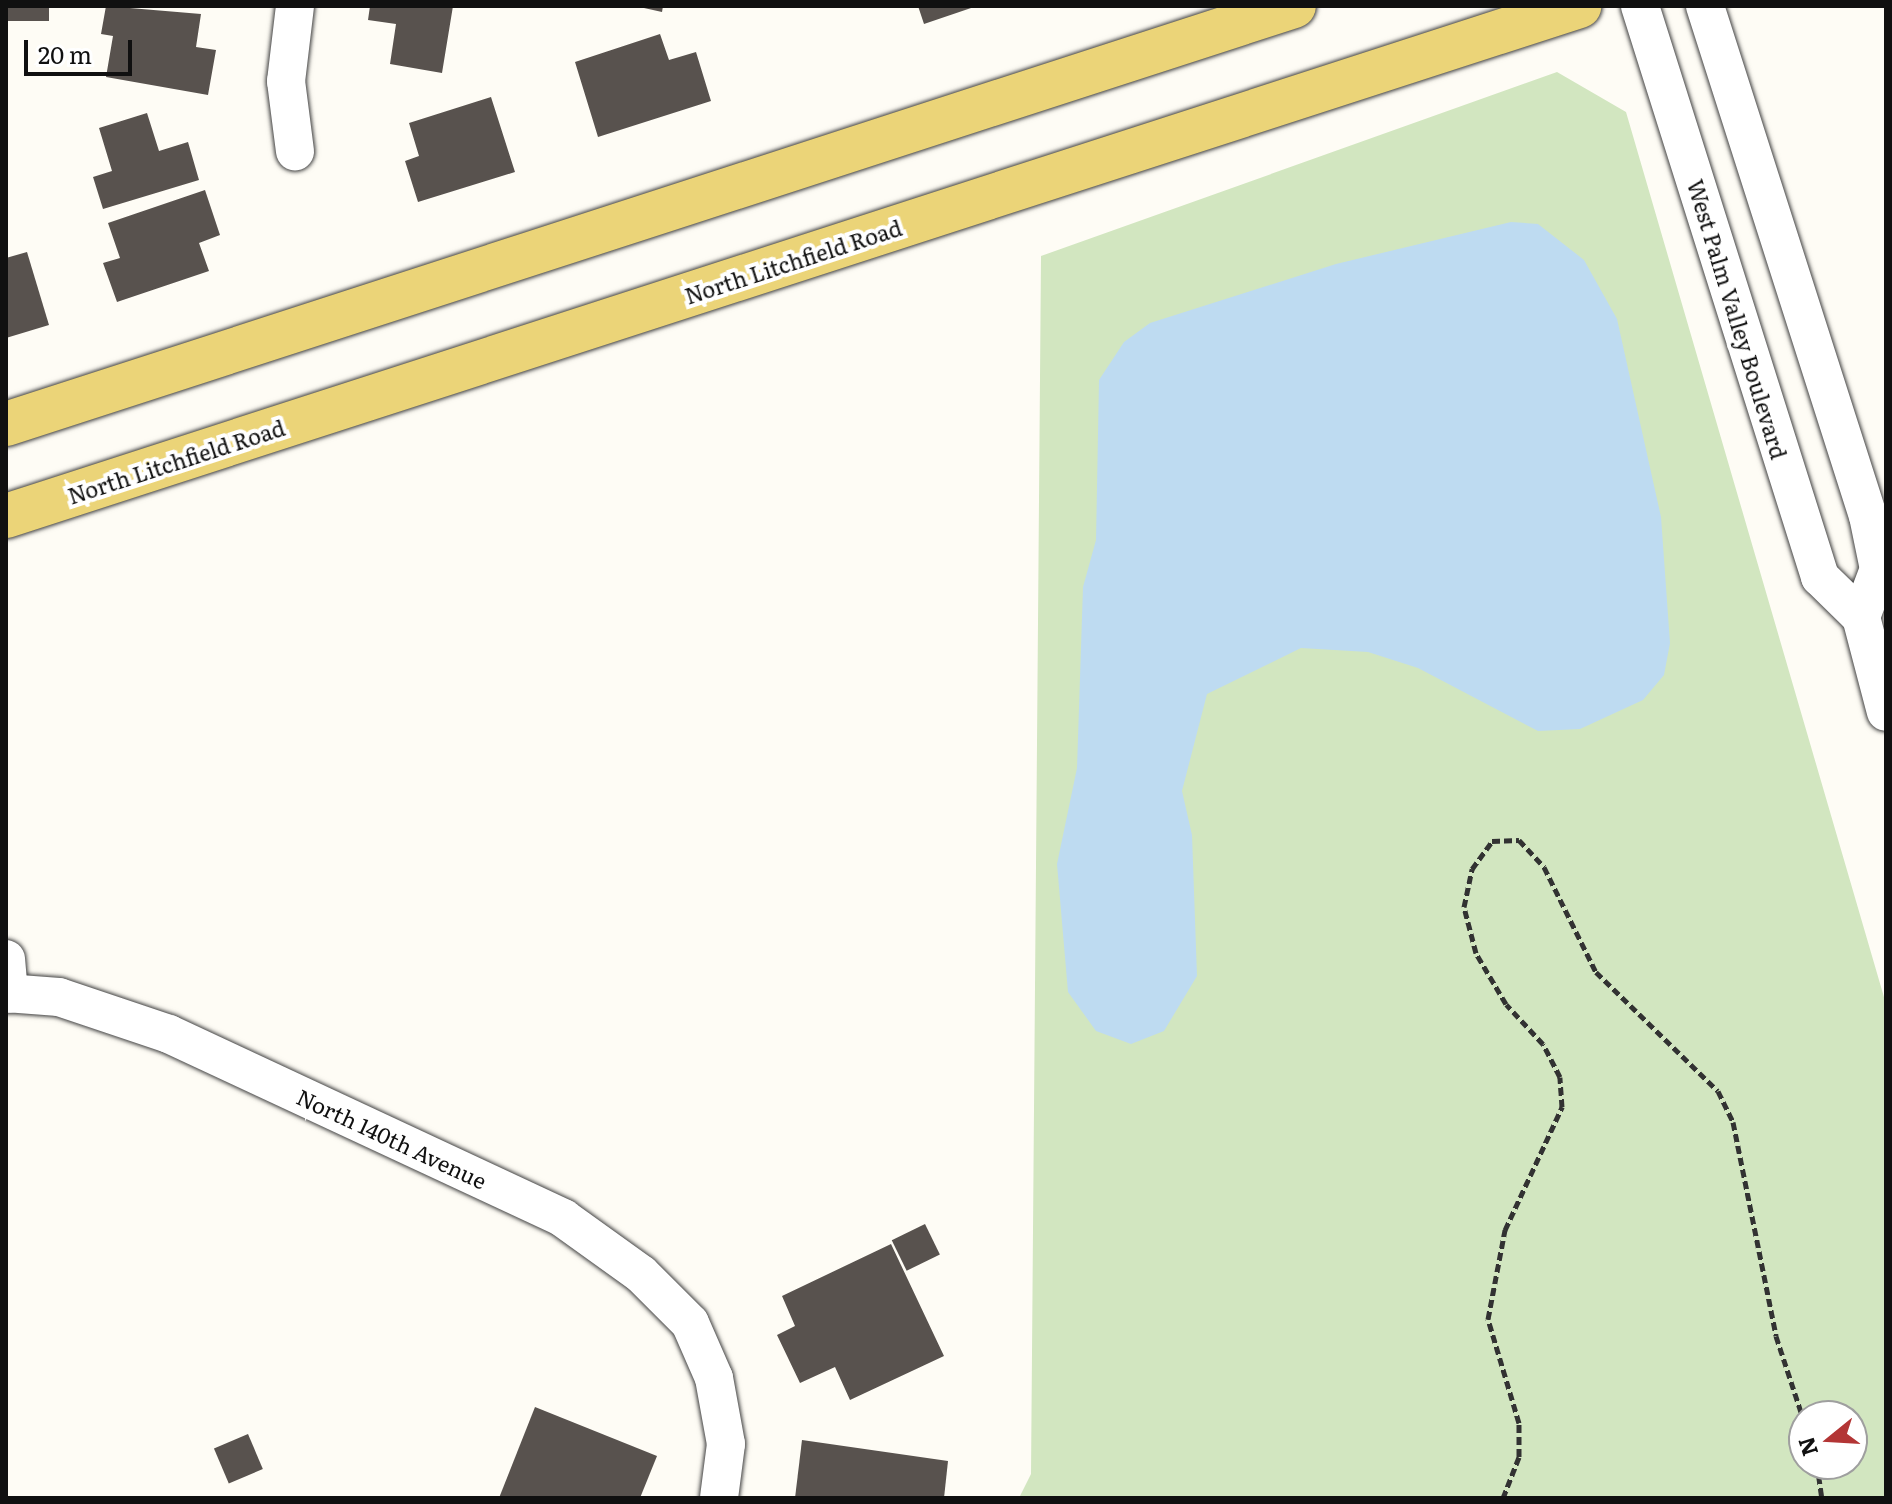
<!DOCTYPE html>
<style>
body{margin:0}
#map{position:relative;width:1892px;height:1504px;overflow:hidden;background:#fefcf5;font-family:Literata,serif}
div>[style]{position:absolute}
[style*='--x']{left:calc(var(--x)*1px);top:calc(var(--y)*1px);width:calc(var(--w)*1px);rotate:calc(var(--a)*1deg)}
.green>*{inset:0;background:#d2e6c0}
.water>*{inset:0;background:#bedbf1}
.building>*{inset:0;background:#58524e;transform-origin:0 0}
.path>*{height:5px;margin-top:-2.5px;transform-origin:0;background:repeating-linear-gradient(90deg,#323232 0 8px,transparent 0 12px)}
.roads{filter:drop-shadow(0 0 2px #434343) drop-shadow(0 0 2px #434343)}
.minor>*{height:38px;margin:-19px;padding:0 19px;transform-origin:19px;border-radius:19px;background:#fff}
.major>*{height:44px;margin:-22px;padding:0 22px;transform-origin:22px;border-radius:22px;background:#ebd478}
span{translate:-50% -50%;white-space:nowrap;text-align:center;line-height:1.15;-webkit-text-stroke:8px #fff;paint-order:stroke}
.street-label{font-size:22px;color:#101010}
.frame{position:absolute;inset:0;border:8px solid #101010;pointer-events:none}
.north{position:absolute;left:1788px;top:1400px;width:80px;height:80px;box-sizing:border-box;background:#fff;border:2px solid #9f9f9f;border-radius:50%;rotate:252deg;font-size:22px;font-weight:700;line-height:32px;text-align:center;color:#101010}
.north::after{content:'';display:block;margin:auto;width:28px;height:36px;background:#b33535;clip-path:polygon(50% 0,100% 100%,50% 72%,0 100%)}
.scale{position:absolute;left:24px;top:40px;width:108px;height:36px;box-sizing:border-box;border:4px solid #101010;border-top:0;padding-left:10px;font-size:24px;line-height:28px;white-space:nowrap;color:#101010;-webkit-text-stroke:6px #fff;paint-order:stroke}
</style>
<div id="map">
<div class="green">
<i style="clip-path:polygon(evenodd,1557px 72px,1626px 112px,1886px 1004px,1886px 1498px,1019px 1498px,1031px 1474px,1041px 256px,1557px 72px,1804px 1416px,1852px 1416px,1852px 1464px,1804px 1464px,1804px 1416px)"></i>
</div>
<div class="water">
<i style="clip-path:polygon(1511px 222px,1538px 224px,1584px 260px,1617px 319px,1661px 517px,1670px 643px,1664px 675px,1643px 700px,1580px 729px,1538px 731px,1418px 668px,1368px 652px,1301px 648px,1207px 694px,1182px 791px,1192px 835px,1197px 976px,1164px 1031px,1131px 1044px,1096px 1031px,1068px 992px,1057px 864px,1077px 768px,1083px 587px,1096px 540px,1099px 380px,1124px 342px,1150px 323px,1336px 264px)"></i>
</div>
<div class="building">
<i style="left:6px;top:6px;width:43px;height:15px"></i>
<i style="clip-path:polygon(106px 6px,201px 14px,196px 47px,216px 50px,208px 95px,106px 77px,113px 36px,101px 34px)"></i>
<i style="clip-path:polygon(370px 6px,453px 6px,442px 73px,390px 64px,396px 24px,368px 20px)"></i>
<i style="clip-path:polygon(635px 6px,663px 6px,662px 12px)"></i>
<i style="clip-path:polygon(918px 6px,974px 6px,974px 7px,924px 24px)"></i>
<i style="clip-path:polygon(660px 34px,669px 60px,696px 52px,711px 101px,598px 137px,575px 62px)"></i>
<i style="clip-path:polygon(491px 97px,515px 172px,418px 202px,405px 161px,419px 156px,409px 123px)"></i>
<i style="clip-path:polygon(147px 113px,159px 151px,188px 142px,199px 180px,103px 209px,93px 177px,112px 171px,99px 128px)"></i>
<i style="clip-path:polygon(205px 190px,220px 235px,199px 243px,209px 271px,117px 302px,103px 263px,120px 258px,108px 223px)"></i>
<i style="clip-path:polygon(27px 252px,49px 325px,6px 338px,6px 258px)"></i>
<i style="left:925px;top:1224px;width:34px;height:37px;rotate:64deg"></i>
<i style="clip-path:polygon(891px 1244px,944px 1356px,850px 1400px,835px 1367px,800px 1383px,777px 1335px,795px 1326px,782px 1296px)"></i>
<i style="clip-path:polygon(535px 1407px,657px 1456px,640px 1498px,499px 1498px)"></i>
<i style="left:248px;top:1434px;width:38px;height:37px;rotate:67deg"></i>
<i style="clip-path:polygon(802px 1440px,948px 1461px,944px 1498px,795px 1498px)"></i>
</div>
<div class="path">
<i style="--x:1817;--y:1464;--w:34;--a:82"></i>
<i style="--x:1503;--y:1498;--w:44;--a:-68.7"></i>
<i style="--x:1519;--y:1457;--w:34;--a:-90"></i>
<i style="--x:1519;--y:1423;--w:109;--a:-106.6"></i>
<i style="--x:1488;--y:1319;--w:91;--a:-79.2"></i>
<i style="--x:1505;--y:1230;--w:136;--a:-65.1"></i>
<i style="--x:1562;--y:1107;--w:30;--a:-94"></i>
<i style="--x:1560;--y:1077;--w:37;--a:-117"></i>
<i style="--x:1543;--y:1044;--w:54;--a:-132.8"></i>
<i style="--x:1506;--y:1004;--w:59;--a:-120.5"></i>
<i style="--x:1476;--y:953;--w:48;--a:-104.6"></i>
<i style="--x:1464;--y:907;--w:39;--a:-78"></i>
<i style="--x:1472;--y:869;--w:34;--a:-54"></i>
<i style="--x:1492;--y:841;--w:27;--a:-2"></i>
<i style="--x:1519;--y:840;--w:37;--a:47"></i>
<i style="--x:1544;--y:867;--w:117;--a:63.7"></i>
<i style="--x:1596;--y:972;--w:170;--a:44.3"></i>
<i style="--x:1718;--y:1091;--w:34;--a:64"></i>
<i style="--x:1733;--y:1122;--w:218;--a:78.6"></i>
<i style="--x:1776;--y:1336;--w:89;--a:71.8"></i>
</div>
<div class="roads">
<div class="minor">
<i style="--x:295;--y:6;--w:76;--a:96.8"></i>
<i style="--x:286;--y:81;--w:71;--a:82.7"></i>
<i style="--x:1640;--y:6;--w:599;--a:72.5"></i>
<i style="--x:1820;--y:577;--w:57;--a:44.3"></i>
<i style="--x:1861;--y:617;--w:98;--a:75.3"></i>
<i style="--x:1705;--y:6;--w:535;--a:72.28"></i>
<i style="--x:1868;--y:516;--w:54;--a:78.3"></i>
<i style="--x:1879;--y:569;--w:51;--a:110.6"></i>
<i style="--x:6;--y:959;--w:35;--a:85"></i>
<i style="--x:6;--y:993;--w:53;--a:4.3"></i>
<i style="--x:59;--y:997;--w:116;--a:18.6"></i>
<i style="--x:169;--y:1034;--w:435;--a:25"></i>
<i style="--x:563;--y:1218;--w:96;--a:35.7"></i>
<i style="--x:641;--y:1274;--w:69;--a:45"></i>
<i style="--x:690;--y:1323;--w:60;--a:66.4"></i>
<i style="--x:714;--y:1378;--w:67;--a:79.7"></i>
<i style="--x:726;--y:1444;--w:54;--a:97.4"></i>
</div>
<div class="major">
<i style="--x:6;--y:424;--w:1354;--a:-17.98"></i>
<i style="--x:6;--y:516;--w:1654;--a:-17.96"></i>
</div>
</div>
<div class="street-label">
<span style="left:793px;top:261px;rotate:-18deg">North Litchfield Road</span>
<span style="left:1738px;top:319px;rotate:73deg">West Palm Valley Boulevard</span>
<span style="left:176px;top:461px;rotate:-18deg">North Litchfield Road</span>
<span style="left:392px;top:1138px;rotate:25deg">North 140th Avenue</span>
</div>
<div class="frame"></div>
<div class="north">N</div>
<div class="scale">20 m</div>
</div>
